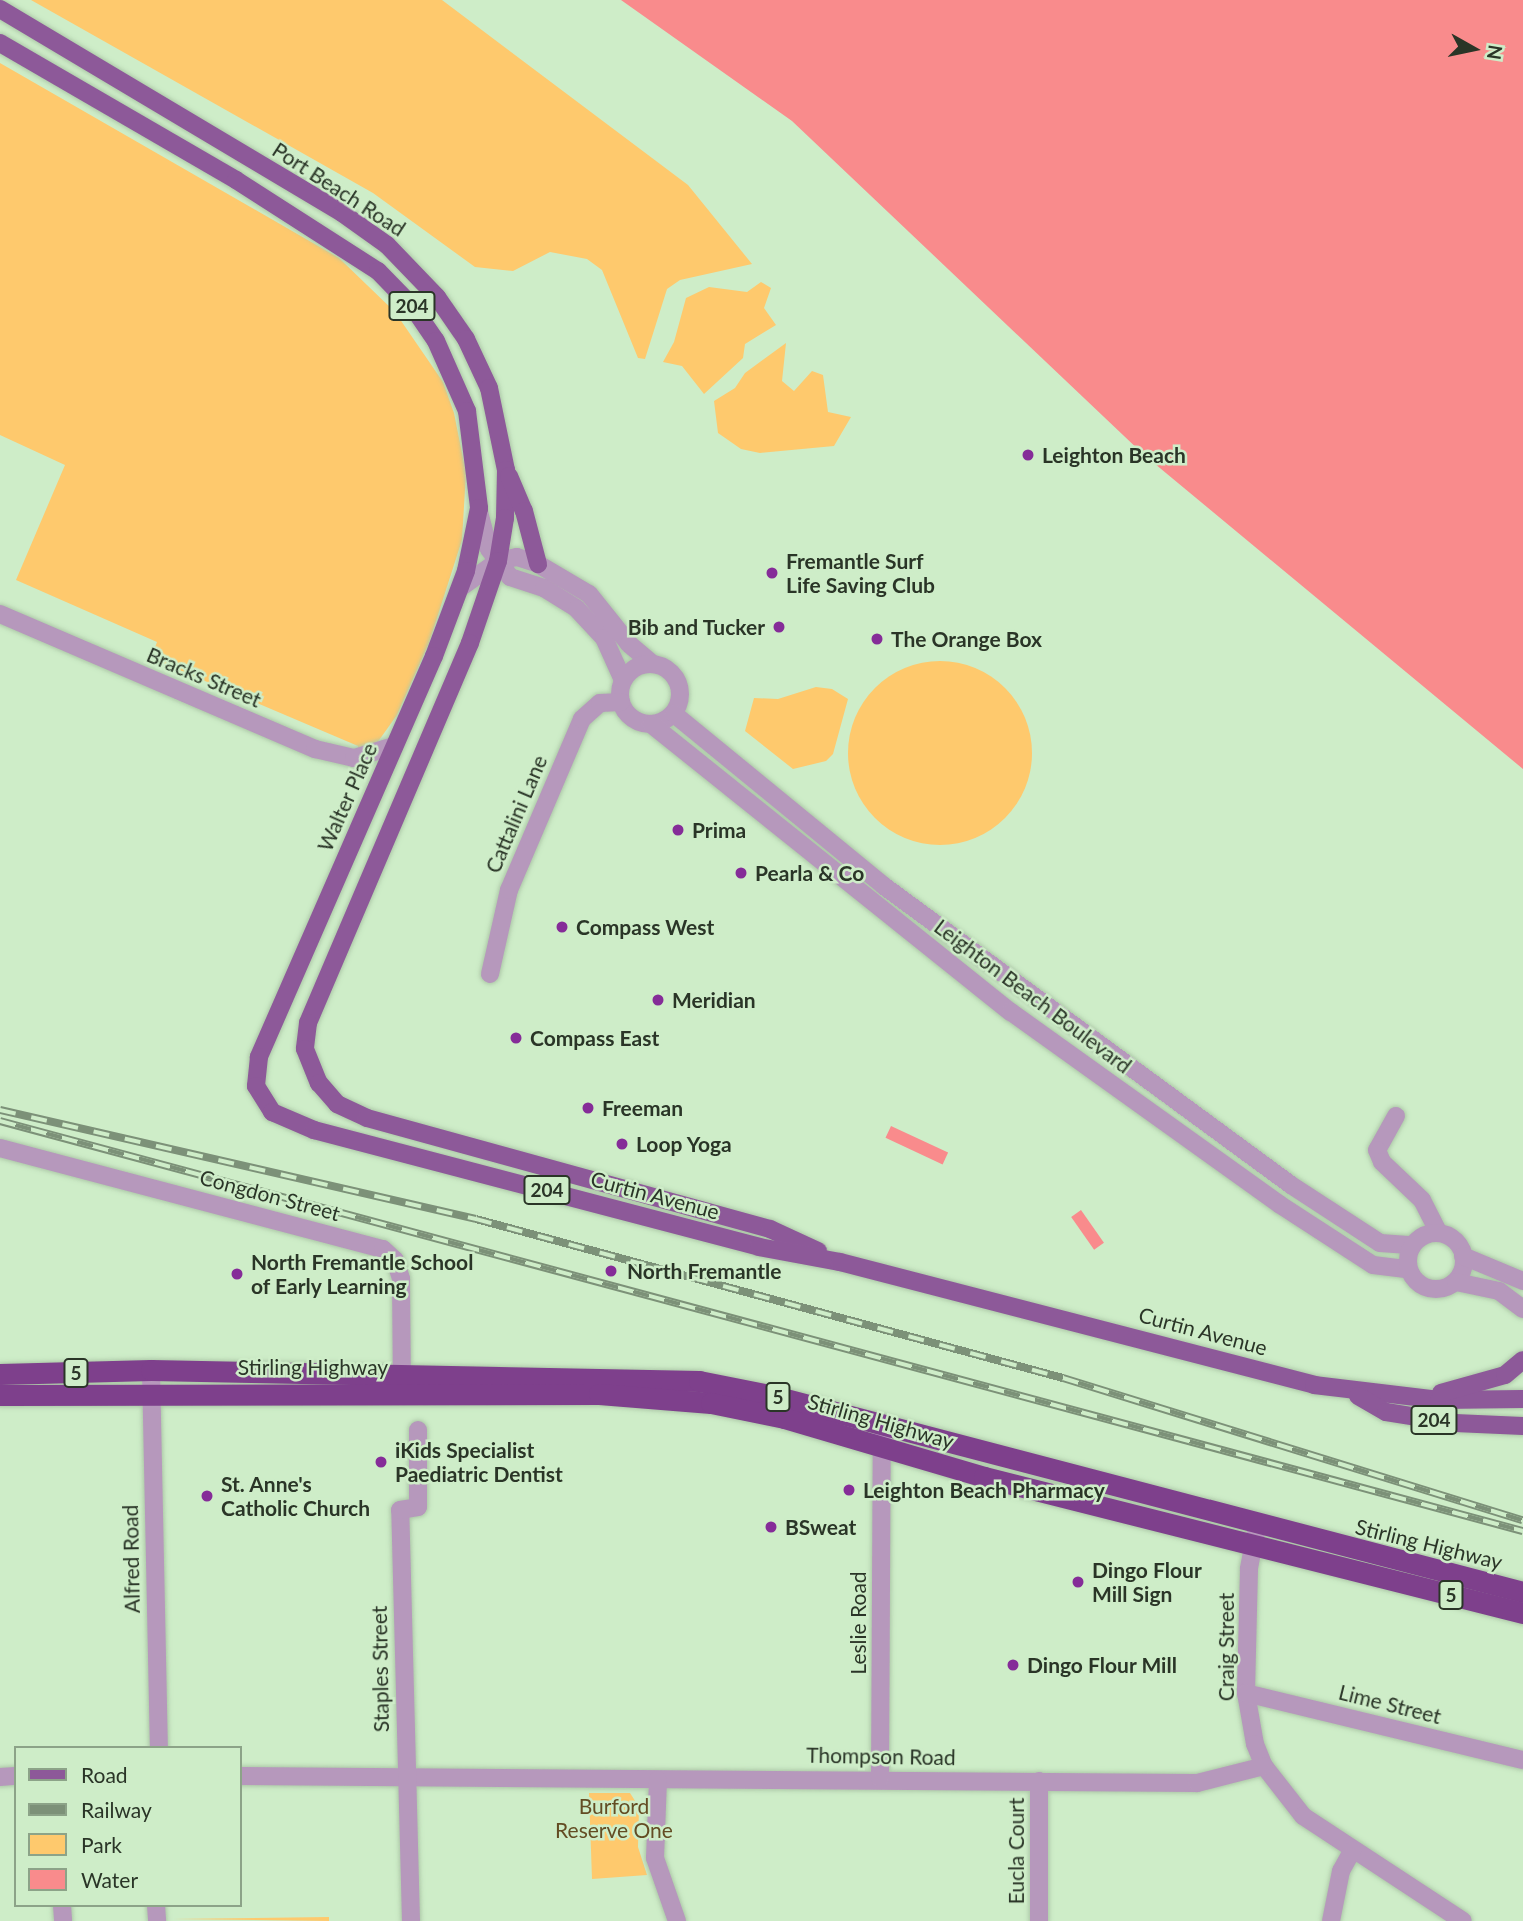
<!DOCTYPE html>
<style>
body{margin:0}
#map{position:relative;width:1523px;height:1921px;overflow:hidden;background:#ceedc8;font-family:Lato,sans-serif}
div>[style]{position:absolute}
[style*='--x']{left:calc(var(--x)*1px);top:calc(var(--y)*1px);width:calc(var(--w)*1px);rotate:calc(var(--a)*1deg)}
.green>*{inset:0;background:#fec96d}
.round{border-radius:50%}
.water>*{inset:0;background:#f98b8c;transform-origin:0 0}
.roads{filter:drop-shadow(0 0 2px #adc8a8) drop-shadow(0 0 2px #adc8a8)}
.minor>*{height:18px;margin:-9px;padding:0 9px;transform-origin:9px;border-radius:9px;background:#b698bc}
.minor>.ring{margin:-9px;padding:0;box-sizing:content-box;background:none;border:18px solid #b698bc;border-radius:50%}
.major>*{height:18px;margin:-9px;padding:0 9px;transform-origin:9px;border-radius:9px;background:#8d5999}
.highway>*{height:21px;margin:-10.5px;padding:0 10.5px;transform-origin:10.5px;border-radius:10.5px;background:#7e408c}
.rail>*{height:8px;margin-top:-4px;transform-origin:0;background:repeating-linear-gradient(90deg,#ceedc8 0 16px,#7c9178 0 32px);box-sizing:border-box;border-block:2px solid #7c9178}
.dots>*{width:19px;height:19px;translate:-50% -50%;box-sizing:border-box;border:4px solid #ceedc8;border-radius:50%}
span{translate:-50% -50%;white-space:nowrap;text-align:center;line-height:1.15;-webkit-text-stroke:5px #ceedc8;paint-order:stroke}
.shield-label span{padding:2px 5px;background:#ceedc8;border:2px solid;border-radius:5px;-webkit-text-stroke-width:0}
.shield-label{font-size:19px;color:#2a3527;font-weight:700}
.street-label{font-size:21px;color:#2a3527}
.poi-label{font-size:21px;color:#2a3527;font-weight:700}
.left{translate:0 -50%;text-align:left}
.right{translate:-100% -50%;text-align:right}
.park-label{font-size:21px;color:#634c23}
.legend{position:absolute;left:14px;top:1746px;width:228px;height:161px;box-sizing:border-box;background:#ceedc8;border:2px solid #8ca388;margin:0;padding:9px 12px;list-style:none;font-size:21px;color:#2a3527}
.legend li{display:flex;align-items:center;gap:14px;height:35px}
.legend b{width:35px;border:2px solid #8ca388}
.north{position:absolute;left:1439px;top:14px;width:70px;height:70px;-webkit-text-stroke:5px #ceedc8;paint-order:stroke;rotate:99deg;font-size:19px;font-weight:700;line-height:28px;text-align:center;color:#2a3527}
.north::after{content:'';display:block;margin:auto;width:24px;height:32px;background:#2a3527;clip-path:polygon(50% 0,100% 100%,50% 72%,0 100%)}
</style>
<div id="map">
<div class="green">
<i style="clip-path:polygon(31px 0,442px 0,688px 185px,752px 264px,680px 280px,667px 289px,645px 359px,638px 358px,602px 270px,587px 259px,550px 252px,513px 271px,475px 267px,373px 193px)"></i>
<i style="clip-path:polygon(0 63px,339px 258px,395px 312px,443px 382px,454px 413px,466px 473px,462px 540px,429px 643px,397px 715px,377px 743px,358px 751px,358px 746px,151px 658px,157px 642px,16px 580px,65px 465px,0 435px)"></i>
<i style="clip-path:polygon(761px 282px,771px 288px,764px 308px,776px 325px,745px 344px,743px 358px,704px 394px,682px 366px,663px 362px,674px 342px,686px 298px,709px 287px,747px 292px)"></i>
<i style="clip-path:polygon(786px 343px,782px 381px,794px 391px,812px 371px,823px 375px,828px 412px,851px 417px,834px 446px,760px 453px,741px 449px,718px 433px,714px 401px,735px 388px,745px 373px)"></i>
<i class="round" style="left:848px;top:661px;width:184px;height:184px"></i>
<i style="clip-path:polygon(816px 687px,832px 689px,848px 699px,833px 754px,826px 761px,793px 769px,745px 731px,754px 698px,778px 699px)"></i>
<i style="clip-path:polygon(589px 1793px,630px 1793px,639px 1807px,638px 1847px,647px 1875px,592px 1879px)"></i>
<i style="clip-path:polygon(329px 1917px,329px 1921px,173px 1919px)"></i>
</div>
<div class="water">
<i style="clip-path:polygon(621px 0,1523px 0,1523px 769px,1143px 454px,792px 121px)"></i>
<i style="left:891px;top:1126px;width:63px;height:13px;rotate:25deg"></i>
<i style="left:1081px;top:1210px;width:40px;height:12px;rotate:55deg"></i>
</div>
<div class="roads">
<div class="minor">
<i style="--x:479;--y:512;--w:38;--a:75"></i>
<i style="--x:489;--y:549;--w:35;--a:53"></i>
<i style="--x:510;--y:577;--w:36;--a:18"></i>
<i style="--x:544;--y:588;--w:39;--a:32"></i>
<i style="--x:577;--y:609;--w:40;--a:47"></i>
<i style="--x:604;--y:638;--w:46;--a:65.7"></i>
<i style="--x:460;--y:588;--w:47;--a:-35.4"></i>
<i style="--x:498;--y:561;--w:19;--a:-12"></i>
<i style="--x:517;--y:557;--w:22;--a:18"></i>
<i style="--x:538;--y:564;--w:59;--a:30.5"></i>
<i style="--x:589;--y:594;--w:64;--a:51.3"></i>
<i style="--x:629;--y:644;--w:30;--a:40"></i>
<i style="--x:0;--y:614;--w:343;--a:23.2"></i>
<i style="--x:315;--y:749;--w:40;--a:13"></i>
<i style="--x:354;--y:758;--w:42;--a:-16.7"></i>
<i class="ring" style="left:620px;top:664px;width:42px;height:42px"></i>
<i style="--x:674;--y:714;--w:271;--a:39.3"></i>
<i style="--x:884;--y:886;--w:505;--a:36.3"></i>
<i style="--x:1291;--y:1185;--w:106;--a:33.1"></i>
<i style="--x:1380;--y:1243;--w:32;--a:4"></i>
<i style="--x:651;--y:724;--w:461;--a:38.7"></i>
<i style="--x:1011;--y:1012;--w:330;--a:35.6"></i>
<i style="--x:1279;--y:1204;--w:112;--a:33"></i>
<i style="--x:1373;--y:1265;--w:35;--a:7"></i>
<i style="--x:490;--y:974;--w:86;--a:-77.3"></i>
<i style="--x:509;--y:890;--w:186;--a:-66.9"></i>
<i style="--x:582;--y:719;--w:24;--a:-42"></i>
<i style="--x:600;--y:703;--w:21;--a:-3"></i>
<i style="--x:1396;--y:1116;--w:39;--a:119"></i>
<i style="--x:1377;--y:1150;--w:13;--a:67"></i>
<i style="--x:1382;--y:1162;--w:55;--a:43.5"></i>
<i style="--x:1422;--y:1200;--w:37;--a:63"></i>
<i style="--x:0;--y:1148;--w:396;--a:14.8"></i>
<i style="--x:383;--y:1249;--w:16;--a:43"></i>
<i style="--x:395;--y:1260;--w:20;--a:72"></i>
<i style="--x:401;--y:1279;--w:109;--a:89.5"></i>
<i class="ring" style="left:1408px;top:1233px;width:38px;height:38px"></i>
<i style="--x:1463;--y:1256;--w:65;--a:22.6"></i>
<i style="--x:1456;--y:1282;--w:44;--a:11.8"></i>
<i style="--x:1499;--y:1291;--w:30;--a:37"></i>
<i style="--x:151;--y:1370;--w:378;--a:88.8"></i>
<i style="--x:1256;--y:1532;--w:38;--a:101"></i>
<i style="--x:1249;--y:1569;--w:124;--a:91.4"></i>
<i style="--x:1246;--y:1693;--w:52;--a:80"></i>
<i style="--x:1255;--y:1744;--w:24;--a:68"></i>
<i style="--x:1264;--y:1766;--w:63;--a:52"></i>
<i style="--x:1303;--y:1816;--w:191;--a:33.3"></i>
<i style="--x:1246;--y:1693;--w:285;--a:13.6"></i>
<i style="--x:240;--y:1776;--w:957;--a:0.42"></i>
<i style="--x:1197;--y:1783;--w:69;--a:-14.2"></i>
<i style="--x:0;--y:1777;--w:16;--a:-4"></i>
<i style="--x:880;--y:1778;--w:342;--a:-89.7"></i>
<i style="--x:658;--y:1780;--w:78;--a:92.2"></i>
<i style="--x:655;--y:1858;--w:67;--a:70.8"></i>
<i style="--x:1039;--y:1781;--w:140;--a:90"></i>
<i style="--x:62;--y:1905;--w:16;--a:86"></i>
<i style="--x:156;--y:1905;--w:16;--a:86"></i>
<i style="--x:411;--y:1921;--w:411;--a:-91.5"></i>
<i style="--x:400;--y:1510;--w:18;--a:-9"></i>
<i style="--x:418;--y:1507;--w:77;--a:-90"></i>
<i style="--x:1331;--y:1921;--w:51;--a:-78.7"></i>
<i style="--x:1341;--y:1871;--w:23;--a:-61"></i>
</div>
<div class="major">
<i style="--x:0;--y:9;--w:398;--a:30.8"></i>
<i style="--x:342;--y:213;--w:55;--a:35.4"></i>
<i style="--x:387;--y:245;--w:72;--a:46.1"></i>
<i style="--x:437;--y:297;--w:51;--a:55.4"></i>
<i style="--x:466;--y:339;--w:54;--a:64.9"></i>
<i style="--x:489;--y:388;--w:84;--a:78.3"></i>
<i style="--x:506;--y:470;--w:48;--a:91.2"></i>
<i style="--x:505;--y:518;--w:44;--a:99.2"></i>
<i style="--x:498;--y:561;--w:87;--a:108.9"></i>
<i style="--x:470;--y:643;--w:413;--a:113.1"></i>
<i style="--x:308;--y:1023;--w:26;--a:97"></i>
<i style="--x:305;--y:1049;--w:37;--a:68"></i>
<i style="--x:319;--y:1083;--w:28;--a:49"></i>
<i style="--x:337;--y:1104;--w:33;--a:25"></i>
<i style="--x:367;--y:1118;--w:418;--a:15.4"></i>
<i style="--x:770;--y:1229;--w:53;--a:24.6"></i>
<i style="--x:0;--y:43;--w:273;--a:30.1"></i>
<i style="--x:236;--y:180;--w:169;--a:32.7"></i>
<i style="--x:378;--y:271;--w:49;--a:45.8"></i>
<i style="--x:412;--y:306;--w:42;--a:55.6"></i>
<i style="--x:436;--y:341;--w:77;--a:66.1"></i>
<i style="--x:467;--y:411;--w:98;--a:82.9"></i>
<i style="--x:479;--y:508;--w:64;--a:101.7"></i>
<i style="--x:466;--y:571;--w:91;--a:110.6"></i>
<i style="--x:434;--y:656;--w:438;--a:113.6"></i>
<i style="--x:259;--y:1057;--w:29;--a:96"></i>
<i style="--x:256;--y:1086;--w:31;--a:58"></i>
<i style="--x:272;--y:1112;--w:46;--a:23.2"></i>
<i style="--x:314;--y:1130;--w:460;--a:14.7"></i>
<i style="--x:759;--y:1247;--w:82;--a:10.5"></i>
<i style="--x:840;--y:1262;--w:490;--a:14.5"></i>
<i style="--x:1314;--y:1385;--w:126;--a:6.8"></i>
<i style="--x:1439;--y:1400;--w:84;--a:-0.7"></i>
<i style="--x:509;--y:476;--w:38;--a:67"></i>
<i style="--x:524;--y:511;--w:55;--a:75.2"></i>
<i style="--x:1441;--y:1393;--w:66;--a:-15.7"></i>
<i style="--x:1505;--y:1375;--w:23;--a:-40"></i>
<i style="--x:1358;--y:1396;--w:32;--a:30"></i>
<i style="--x:1386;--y:1412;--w:70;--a:9.1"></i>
<i style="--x:1455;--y:1423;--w:68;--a:2.5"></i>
</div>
<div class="highway">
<i style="--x:0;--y:1374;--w:151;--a:-1.5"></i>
<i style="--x:151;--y:1370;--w:548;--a:1.15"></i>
<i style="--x:699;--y:1381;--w:72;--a:11.2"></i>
<i style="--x:770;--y:1395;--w:778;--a:14.66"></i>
<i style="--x:0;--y:1395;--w:599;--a:-0.1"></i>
<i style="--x:599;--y:1394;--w:112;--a:4.6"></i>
<i style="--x:711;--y:1403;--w:75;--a:11.6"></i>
<i style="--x:784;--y:1418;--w:209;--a:16.4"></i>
<i style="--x:984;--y:1477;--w:556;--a:14.16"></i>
</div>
</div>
<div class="rail">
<i style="--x:0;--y:1110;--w:488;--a:12.9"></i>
<i style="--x:476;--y:1219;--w:608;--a:15.16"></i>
<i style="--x:1063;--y:1378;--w:481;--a:17.2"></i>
<i style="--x:0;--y:1121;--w:1577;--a:15.07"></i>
</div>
<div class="dots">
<i style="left:1028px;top:455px;background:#852c98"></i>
<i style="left:772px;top:573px;background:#852c98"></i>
<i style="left:779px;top:627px;background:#852c98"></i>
<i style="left:877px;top:639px;background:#852c98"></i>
<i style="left:678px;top:830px;background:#852c98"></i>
<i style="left:741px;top:873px;background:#852c98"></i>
<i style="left:562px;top:927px;background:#852c98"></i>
<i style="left:658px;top:1000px;background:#852c98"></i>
<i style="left:516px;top:1038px;background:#852c98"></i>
<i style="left:588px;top:1108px;background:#852c98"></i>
<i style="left:622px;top:1144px;background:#852c98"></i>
<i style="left:611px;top:1271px;background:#852c98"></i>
<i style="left:237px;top:1274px;background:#852c98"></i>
<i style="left:381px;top:1462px;background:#852c98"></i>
<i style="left:849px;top:1490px;background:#852c98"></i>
<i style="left:207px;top:1496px;background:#852c98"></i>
<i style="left:771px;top:1527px;background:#852c98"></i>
<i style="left:1078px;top:1582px;background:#852c98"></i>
<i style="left:1013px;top:1665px;background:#852c98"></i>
</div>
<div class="shield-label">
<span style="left:412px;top:306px">204</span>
<span style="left:547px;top:1190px">204</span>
<span style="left:76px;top:1373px">5</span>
<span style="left:778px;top:1397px">5</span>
<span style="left:1434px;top:1420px">204</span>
<span style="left:1451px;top:1595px">5</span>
</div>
<div class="street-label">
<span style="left:339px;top:189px;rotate:33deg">Port Beach Road</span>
<span style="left:204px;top:677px;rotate:23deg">Bracks Street</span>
<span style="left:347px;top:797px;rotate:-66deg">Walter Place</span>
<span style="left:516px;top:814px;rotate:-67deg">Cattalini Lane</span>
<span style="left:1033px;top:996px;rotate:37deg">Leighton Beach Boulevard</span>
<span style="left:270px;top:1195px;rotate:15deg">Congdon Street</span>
<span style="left:655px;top:1195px;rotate:15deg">Curtin Avenue</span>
<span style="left:1203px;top:1331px;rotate:15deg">Curtin Avenue</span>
<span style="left:313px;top:1367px">Stirling Highway</span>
<span style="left:881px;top:1421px;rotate:16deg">Stirling Highway</span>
<span style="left:1429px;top:1544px;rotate:14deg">Stirling Highway</span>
<span style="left:131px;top:1559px;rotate:-91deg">Alfred Road</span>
<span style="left:858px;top:1623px;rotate:-90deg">Leslie Road</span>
<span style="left:1226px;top:1647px;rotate:-90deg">Craig Street</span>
<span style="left:380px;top:1669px;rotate:-91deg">Staples Street</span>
<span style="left:1390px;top:1704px;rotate:14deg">Lime Street</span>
<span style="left:881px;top:1756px;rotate:1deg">Thompson Road</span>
<span style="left:1016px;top:1851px;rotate:-90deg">Eucla Court</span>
</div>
<div class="poi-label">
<span class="left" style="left:1042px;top:455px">Leighton Beach</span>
<span class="left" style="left:786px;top:573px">Fremantle Surf<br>Life Saving Club</span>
<span class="right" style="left:765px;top:627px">Bib and Tucker</span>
<span class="left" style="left:891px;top:639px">The Orange Box</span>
<span class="left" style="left:692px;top:830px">Prima</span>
<span class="left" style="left:755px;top:873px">Pearla &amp; Co</span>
<span class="left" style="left:576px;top:927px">Compass West</span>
<span class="left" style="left:672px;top:1000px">Meridian</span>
<span class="left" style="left:530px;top:1038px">Compass East</span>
<span class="left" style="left:602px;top:1108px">Freeman</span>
<span class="left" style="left:636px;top:1144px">Loop Yoga</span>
<span class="left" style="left:251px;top:1274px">North Fremantle School<br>of Early Learning</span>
<span class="left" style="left:627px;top:1271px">North Fremantle</span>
<span class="left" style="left:395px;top:1462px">iKids Specialist<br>Paediatric Dentist</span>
<span class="left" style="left:221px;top:1496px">St. Anne's<br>Catholic Church</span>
<span class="left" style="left:863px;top:1490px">Leighton Beach Pharmacy</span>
<span class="left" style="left:785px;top:1527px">BSweat</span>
<span class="left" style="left:1092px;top:1582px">Dingo Flour<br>Mill Sign</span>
<span class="left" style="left:1027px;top:1665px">Dingo Flour Mill</span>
</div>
<div class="park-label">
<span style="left:614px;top:1818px">Burford<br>Reserve One</span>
</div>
<ul class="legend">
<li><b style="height:9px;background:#8d5999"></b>Road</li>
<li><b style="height:9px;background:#7c9178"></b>Railway</li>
<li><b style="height:19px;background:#fec96d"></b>Park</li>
<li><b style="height:19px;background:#f98b8c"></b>Water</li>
</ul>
<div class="north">N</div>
</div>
